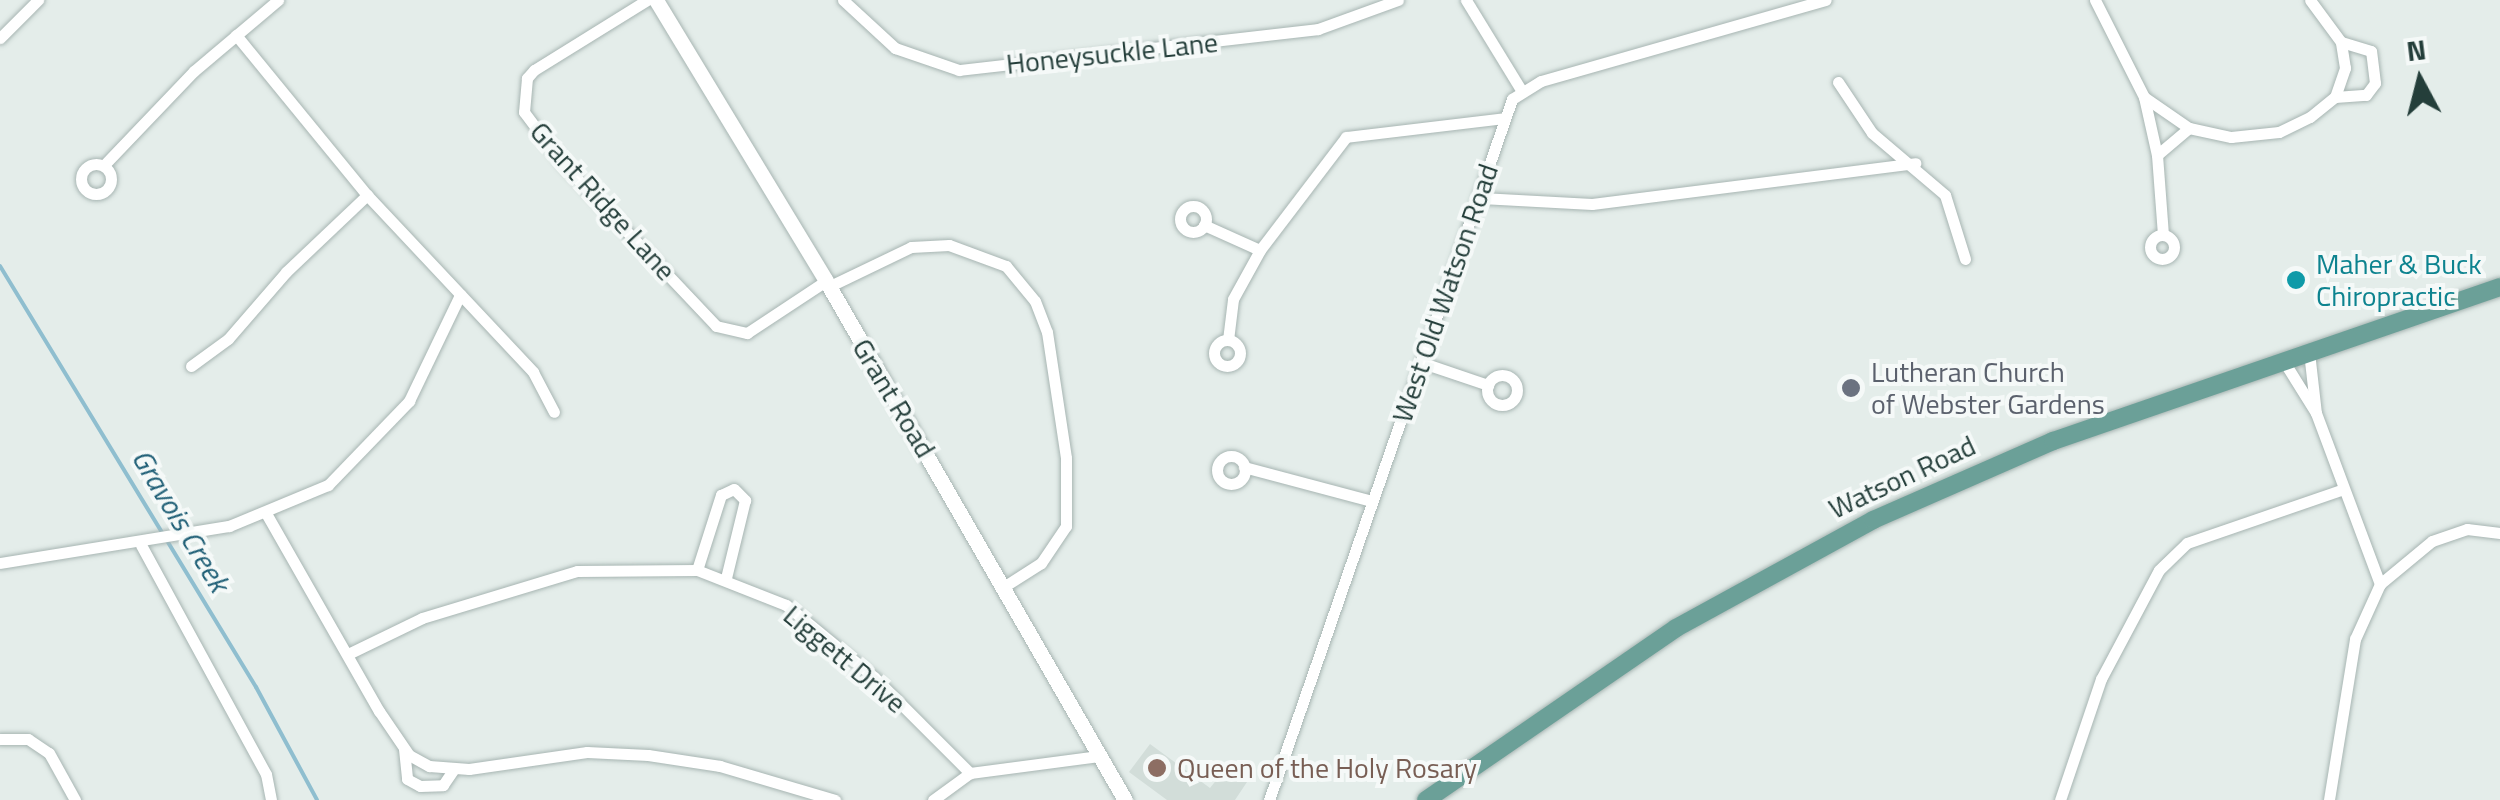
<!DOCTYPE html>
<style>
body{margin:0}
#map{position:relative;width:2500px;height:800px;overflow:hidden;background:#e4edea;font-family:"Titillium Web",sans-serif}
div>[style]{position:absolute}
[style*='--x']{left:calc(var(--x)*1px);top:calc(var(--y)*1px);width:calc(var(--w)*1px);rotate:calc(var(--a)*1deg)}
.built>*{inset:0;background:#d2ddd9}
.stream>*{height:4px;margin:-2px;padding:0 2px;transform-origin:2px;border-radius:2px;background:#8fbecf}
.roads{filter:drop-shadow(0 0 2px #a7b5b2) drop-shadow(0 0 2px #a7b5b2)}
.street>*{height:11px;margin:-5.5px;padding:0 5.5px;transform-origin:5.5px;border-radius:5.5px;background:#fff}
.street>.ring{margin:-5.5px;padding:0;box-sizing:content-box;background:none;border:11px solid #fff;border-radius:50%}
.secondary>*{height:15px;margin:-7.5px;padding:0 7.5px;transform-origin:7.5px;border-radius:7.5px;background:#fff}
.primary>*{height:18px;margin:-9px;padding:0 9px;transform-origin:9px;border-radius:9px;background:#6ba098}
.dots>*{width:28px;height:28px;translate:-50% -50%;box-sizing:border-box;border:5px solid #f5f9f8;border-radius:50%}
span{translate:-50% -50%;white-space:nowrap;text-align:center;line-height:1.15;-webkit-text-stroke:8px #f5f9f8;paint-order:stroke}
.street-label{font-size:28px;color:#243e3a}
.culture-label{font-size:28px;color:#0d838f}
.left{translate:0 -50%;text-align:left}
.worship-label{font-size:28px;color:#5b616d}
.education-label{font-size:28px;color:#785e54}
.water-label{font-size:30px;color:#216077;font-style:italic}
.north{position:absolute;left:2370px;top:30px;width:100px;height:100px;-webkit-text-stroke:8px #f5f9f8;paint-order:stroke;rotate:353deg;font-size:28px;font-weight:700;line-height:40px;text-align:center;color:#243e3a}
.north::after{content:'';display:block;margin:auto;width:35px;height:45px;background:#243e3a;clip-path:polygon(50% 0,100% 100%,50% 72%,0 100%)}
</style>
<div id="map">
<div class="built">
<i style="clip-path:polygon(1150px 744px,1210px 788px,1229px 764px,1249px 779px,1235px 800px,1167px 800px,1129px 772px)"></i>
</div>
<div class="stream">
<i style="--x:0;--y:266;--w:493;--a:58.7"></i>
<i style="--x:256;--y:687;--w:128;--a:61.6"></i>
</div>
<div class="roads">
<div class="street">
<i style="--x:647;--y:0;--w:133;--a:148.2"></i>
<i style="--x:534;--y:70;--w:11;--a:131"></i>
<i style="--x:527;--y:78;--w:34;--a:95"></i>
<i style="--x:524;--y:112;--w:65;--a:53.1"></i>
<i style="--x:563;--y:164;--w:223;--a:46.6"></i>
<i style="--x:716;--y:326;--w:32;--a:13"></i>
<i style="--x:747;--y:333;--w:95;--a:-33.4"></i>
<i style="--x:843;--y:0;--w:71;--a:42.7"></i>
<i style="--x:895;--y:48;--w:68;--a:19"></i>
<i style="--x:959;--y:70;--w:361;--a:-6.5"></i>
<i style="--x:1318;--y:29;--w:85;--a:-19.9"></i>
<i style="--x:1466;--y:0;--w:103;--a:58.5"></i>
<i style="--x:2095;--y:0;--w:109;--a:63.2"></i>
<i style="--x:2144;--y:97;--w:59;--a:77.4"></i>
<i style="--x:2157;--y:155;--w:80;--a:85.7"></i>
<i style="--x:236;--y:35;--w:207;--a:50.7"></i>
<i style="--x:367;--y:195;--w:243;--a:46.8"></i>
<i style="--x:533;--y:372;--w:45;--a:62.3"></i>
<i style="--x:0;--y:38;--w:54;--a:-45"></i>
<i style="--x:1838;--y:82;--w:61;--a:56.3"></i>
<i style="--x:1872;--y:133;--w:96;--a:40.3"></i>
<i style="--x:1945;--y:195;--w:67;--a:72.6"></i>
<i style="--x:2144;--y:97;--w:55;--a:34.6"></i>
<i style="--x:2189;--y:128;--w:43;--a:12.1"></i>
<i style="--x:2231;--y:137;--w:48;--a:-5.9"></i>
<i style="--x:2279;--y:132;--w:34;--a:-26"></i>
<i style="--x:2310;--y:117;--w:32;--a:-39"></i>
<i style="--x:2335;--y:97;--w:31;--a:-71"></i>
<i style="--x:2345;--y:68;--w:26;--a:-99"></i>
<i style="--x:2341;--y:42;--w:52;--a:-126.4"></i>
<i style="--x:2335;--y:97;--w:31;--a:-4"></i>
<i style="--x:2366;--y:95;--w:15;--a:-53"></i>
<i style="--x:2375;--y:83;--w:32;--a:-97"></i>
<i style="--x:2371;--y:51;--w:31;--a:-163"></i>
<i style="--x:2157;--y:155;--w:42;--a:-40.2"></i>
<i class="ring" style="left:81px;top:164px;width:19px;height:19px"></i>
<i style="--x:105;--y:164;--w:129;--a:-46.3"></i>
<i style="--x:194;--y:71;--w:110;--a:-40.2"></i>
<i style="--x:1481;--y:198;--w:111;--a:3.1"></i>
<i style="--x:1592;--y:204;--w:326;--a:-7.2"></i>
<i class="ring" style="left:1180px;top:206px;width:15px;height:15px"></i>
<i style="--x:1204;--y:225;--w:61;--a:24.1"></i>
<i class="ring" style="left:2150px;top:235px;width:13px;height:13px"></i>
<i style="--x:828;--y:287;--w:92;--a:-25.7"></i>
<i style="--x:911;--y:247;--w:38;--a:-3"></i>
<i style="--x:949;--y:245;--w:61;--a:20.2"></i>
<i style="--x:1006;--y:266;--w:45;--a:50.4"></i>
<i style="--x:1035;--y:301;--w:33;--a:69"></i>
<i style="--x:1047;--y:332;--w:127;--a:81.4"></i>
<i style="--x:1066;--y:458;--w:68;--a:90"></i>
<i style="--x:1066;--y:526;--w:45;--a:124"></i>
<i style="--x:1041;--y:563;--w:43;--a:147.4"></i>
<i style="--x:1228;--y:340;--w:41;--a:-83"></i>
<i style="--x:1233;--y:299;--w:56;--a:-61.1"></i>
<i style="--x:1260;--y:250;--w:142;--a:-52.7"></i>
<i style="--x:1346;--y:137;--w:160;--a:-6.8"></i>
<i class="ring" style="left:1214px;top:340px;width:15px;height:15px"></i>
<i style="--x:2309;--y:352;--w:61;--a:83.5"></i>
<i style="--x:2283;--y:360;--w:62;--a:58.1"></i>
<i style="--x:2316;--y:413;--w:183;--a:69.5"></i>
<i style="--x:2380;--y:584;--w:60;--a:114.4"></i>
<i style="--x:2355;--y:639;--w:163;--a:99.2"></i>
<i style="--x:1423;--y:363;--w:69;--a:18.7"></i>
<i style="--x:191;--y:366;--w:46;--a:-36.1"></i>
<i style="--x:228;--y:339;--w:89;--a:-49.1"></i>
<i style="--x:286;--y:272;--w:112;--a:-43.5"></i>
<i class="ring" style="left:1487px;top:375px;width:19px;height:19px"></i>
<i class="ring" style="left:1217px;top:456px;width:17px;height:17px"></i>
<i style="--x:1244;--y:467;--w:132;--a:14.9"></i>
<i style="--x:267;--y:515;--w:226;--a:60.3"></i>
<i style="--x:379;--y:711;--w:53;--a:55.7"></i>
<i style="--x:409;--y:755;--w:23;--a:29"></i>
<i style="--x:429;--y:766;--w:40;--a:4.3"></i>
<i style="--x:469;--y:769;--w:119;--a:-8.2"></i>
<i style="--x:587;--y:752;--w:61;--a:2.8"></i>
<i style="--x:648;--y:755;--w:73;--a:8.7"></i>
<i style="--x:720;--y:766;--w:120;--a:16.5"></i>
<i style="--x:141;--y:545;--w:261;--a:61.4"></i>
<i style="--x:266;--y:774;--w:26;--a:79"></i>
<i style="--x:0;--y:563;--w:232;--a:-9.2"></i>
<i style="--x:229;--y:526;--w:107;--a:-22.5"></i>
<i style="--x:328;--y:485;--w:117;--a:-46"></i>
<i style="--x:409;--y:401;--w:118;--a:-64.3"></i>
<i style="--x:697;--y:570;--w:79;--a:-72.3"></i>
<i style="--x:721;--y:495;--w:14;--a:-25"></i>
<i style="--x:734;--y:489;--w:16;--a:45"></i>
<i style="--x:745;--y:500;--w:80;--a:103.7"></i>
<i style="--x:2380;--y:584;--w:67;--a:-39.6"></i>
<i style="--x:2432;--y:541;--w:37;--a:-19"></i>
<i style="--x:2467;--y:529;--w:33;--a:7"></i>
<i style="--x:348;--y:654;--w:82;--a:-25.9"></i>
<i style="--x:422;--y:618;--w:162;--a:-16.9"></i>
<i style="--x:577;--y:571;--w:120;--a:-0.5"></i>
<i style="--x:697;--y:570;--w:96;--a:21.5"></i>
<i style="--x:786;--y:605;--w:114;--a:39.3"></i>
<i style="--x:874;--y:677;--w:136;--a:45"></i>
<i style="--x:970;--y:773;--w:130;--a:-7.5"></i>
<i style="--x:0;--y:739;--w:28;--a:0"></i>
<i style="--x:28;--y:739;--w:25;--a:34"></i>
<i style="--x:49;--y:753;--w:54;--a:61"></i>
<i style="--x:404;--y:749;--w:30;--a:84"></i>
<i style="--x:407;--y:779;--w:15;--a:28"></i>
<i style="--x:420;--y:786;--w:23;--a:-2"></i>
<i style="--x:443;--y:785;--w:18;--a:-56"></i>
<i style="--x:933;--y:800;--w:46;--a:-36.1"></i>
<i style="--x:1269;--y:800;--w:742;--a:-70.88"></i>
<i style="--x:1512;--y:99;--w:34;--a:-32"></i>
<i style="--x:1541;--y:81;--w:296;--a:-15.9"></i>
<i style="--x:2060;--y:800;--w:128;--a:-71.3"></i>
<i style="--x:2101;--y:679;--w:123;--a:-62"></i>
<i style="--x:2159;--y:570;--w:39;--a:-44"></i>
<i style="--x:2187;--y:543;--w:163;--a:-19"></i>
</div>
<div class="secondary">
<i style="--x:656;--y:0;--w:328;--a:58.8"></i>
<i style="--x:826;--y:281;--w:599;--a:60.05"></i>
</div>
<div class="primary">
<i style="--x:1426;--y:800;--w:303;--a:-34.5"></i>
<i style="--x:1676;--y:628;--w:225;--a:-28.7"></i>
<i style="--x:1873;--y:520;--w:197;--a:-23.7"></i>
<i style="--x:2053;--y:441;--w:473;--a:-19"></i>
</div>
</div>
<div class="dots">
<i style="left:2296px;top:280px;background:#0f9aa8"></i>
<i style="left:1851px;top:388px;background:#6b7280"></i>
<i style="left:1157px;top:768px;background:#8d6e63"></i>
</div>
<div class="street-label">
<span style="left:1112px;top:53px;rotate:-6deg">Honeysuckle Lane</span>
<span style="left:603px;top:201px;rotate:48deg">Grant Ridge Lane</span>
<span style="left:1445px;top:293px;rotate:-71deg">West Old Watson Road</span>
<span style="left:894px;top:398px;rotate:59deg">Grant Road</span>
<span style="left:1902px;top:477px;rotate:-25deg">Watson Road</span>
<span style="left:845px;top:659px;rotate:40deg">Liggett Drive</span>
</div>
<div class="culture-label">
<span class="left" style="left:2316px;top:280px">Maher &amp; Buck<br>Chiropractic</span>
</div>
<div class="worship-label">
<span class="left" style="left:1871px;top:388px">Lutheran Church<br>of Webster Gardens</span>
</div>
<div class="education-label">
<span class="left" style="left:1177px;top:768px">Queen of the Holy Rosary</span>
</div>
<div class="water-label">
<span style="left:181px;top:520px;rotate:59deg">Gravois Creek</span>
</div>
<div class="north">N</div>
</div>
